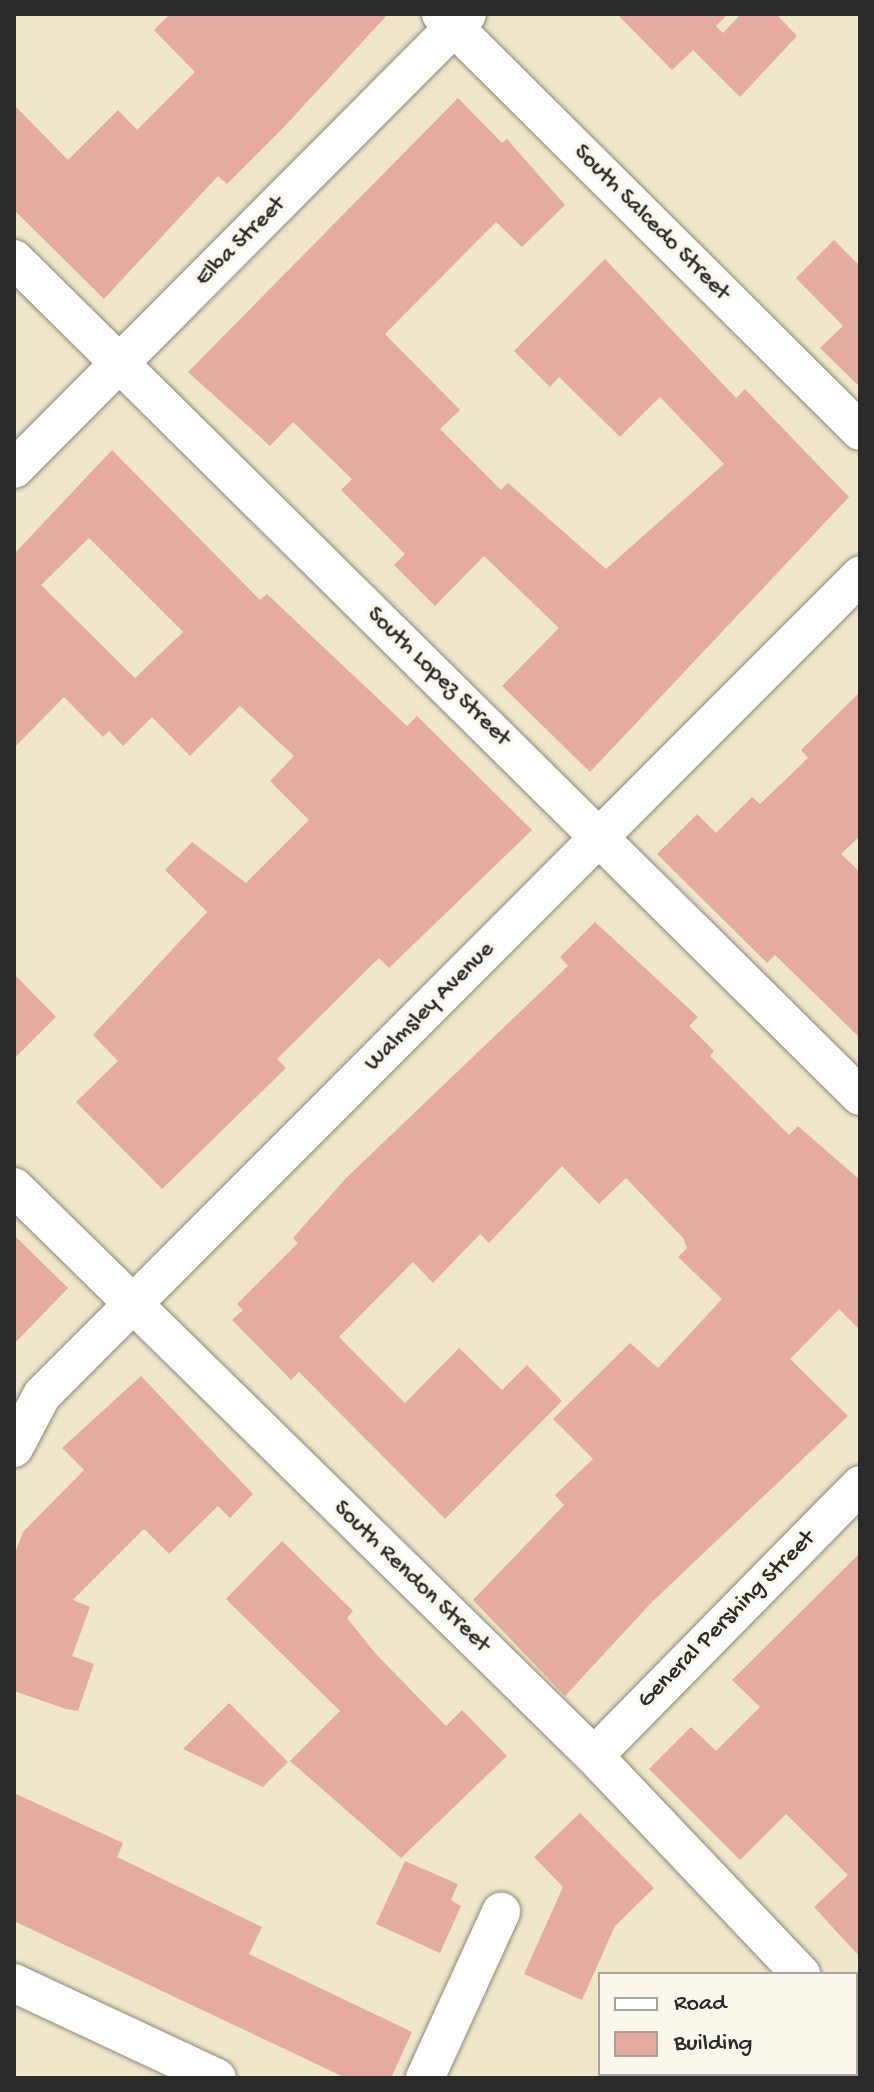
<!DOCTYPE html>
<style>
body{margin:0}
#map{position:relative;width:874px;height:2092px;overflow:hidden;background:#f0e6ca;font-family:"Gochi Hand",sans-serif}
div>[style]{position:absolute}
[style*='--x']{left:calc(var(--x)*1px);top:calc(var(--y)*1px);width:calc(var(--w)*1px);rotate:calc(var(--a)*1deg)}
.building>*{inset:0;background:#e5aba0}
.roads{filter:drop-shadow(0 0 2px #8e887a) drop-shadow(0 0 2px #8e887a)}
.street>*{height:38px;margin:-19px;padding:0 19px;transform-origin:19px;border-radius:19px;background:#fff}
span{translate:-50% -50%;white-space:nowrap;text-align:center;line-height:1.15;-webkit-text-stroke:7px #fbf7ec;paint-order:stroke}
.street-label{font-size:24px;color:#2b2b2b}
.frame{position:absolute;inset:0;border:16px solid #2b2b2b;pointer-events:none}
.legend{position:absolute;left:598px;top:1972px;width:260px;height:104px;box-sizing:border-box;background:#fbf7ec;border:2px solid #a8a59f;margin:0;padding:10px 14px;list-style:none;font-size:24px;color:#2b2b2b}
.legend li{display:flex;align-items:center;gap:16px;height:40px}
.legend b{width:40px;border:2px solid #a8a59f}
</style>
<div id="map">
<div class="building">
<i style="clip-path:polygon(170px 14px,388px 14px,284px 127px,227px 184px,218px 176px,104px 299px,14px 210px,14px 105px,68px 160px,118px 110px,137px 130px,195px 72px,154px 30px)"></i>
<i style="clip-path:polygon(617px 14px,728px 14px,716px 26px,723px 33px,741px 14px,776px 14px,797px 36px,740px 97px,693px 50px,672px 70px)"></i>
<i style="clip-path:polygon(458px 98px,502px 143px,507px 139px,565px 205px,522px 247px,496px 222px,385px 334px,460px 410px,440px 429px,501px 490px,508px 483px,606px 569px,724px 464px,660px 397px,620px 437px,559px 377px,550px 387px,514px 351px,605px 259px,736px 398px,745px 389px,849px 497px,590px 772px,502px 686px,559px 628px,484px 556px,435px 606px,394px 565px,405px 554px,341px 490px,352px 479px,293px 422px,270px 446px,188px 372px)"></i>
<i style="clip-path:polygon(834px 240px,860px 266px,860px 387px,820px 348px,843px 326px,796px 278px)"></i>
<i style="clip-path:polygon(evenodd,112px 450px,260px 600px,267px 594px,407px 726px,417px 716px,532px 830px,389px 968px,379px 958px,277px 1059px,286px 1068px,162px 1189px,76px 1102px,118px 1061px,93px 1035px,207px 912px,165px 870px,192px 842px,246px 883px,309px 820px,270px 781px,294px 756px,240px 706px,190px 756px,152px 717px,123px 746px,109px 731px,103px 737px,64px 697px,14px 748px,14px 554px,112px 450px,89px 538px,183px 632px,135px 678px,41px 585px,89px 538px)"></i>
<i style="clip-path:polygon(860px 692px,860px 836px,841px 854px,860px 872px,860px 1038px,775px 955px,767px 963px,657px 854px,697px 814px,716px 833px,752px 797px,760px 804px,808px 758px,801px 750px)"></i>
<i style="clip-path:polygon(595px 922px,698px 1017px,689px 1026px,714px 1051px,710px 1056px,789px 1135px,798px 1126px,860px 1180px,860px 1330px,839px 1309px,790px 1359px,848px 1416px,651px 1603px,565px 1696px,473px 1600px,564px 1505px,555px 1495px,593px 1459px,553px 1419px,630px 1343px,658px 1368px,722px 1299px,678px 1257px,687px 1248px,683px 1238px,626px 1178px,599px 1204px,562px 1166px,489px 1243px,480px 1234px,433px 1283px,413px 1262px,339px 1337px,405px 1403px,459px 1348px,502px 1390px,527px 1365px,562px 1401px,445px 1519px,299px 1372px,291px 1380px,232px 1320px,243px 1310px,237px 1304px,298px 1243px,293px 1238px,346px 1178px,568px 966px,560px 957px)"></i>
<i style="clip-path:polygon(14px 974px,56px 1017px,14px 1059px)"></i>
<i style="clip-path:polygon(14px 1235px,68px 1288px,14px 1344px)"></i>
<i style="clip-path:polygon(141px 1376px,253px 1494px,230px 1518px,218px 1506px,169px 1554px,144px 1529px,73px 1600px,90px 1607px,72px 1656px,94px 1664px,78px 1711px,66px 1709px,14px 1691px,14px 1556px,23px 1532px,84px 1470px,62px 1448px)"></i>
<i style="clip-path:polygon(282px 1541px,353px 1611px,347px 1618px,376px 1654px,446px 1726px,462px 1710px,507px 1756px,401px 1858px,290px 1761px,340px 1711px,226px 1599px)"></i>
<i style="clip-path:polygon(860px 1553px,860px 1957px,814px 1907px,848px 1875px,786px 1814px,740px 1860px,649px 1769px,691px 1727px,716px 1751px,760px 1707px,732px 1680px)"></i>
<i style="clip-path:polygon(229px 1703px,288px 1762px,263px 1787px,183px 1749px)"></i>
<i style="clip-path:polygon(14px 1793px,123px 1843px,117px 1857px,262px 1927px,249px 1954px,412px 2032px,391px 2078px,346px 2078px,14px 1921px)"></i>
<i style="clip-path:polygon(580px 1813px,654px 1888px,615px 1926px,582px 2000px,524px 1974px,563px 1887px,534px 1857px)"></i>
<i style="clip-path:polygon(405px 1861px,458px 1884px,451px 1900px,461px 1906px,440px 1953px,376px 1924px)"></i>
</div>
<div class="roads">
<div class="street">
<i style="--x:441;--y:14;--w:591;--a:44.86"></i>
<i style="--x:14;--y:259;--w:1190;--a:44.69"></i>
<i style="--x:14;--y:469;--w:642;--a:-45.13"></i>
<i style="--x:14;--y:1187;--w:813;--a:44.45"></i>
<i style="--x:594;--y:1756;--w:301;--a:46.5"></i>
<i style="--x:14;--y:1448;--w:60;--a:-62.2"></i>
<i style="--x:42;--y:1395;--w:1158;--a:-45.04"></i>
<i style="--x:594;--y:1756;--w:380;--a:-45.5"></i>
<i style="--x:14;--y:1983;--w:224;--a:25.1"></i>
<i style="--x:856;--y:2032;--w:6;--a:45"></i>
<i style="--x:425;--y:2078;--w:183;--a:-65.4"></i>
</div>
</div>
<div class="street-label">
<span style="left:651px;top:223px;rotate:45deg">South Salcedo Street</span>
<span style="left:241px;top:242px;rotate:-45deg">Elba Street</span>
<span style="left:438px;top:677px;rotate:44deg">South Lopez Street</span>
<span style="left:430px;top:1007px;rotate:-45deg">Walmsley Avenue</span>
<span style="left:411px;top:1577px;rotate:44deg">South Rendon Street</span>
<span style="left:727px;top:1620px;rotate:-45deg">General Pershing Street</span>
</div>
<div class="frame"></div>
<ul class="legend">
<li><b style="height:10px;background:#fff"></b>Road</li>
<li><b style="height:22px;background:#e5aba0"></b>Building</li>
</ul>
</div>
